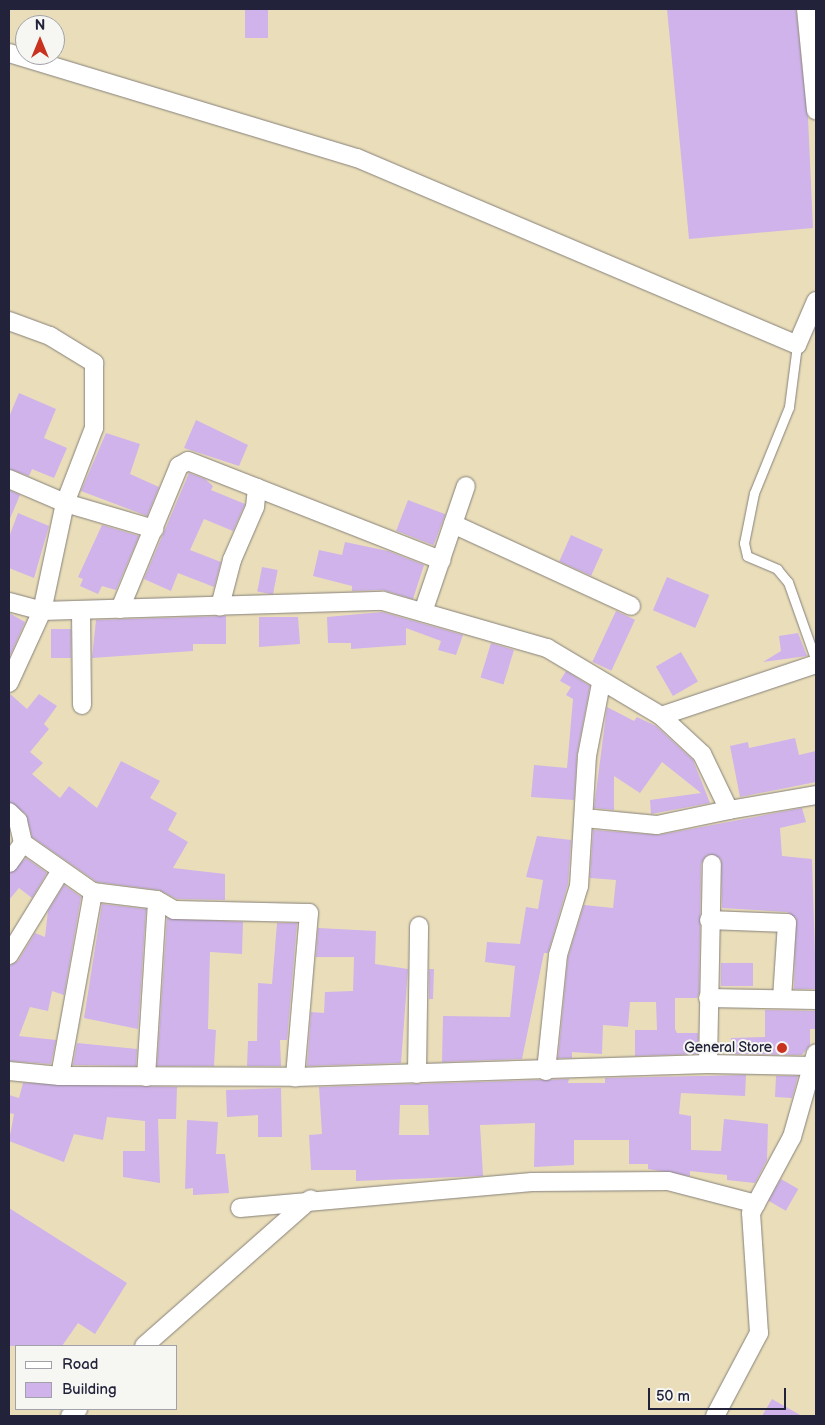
<!DOCTYPE html>
<style>
body{margin:0}
#map{position:relative;width:825px;height:1425px;overflow:hidden;background:#eadeba;font-family:"Balsamiq Sans",sans-serif}
div>[style]{position:absolute}
[style*='--x']{left:calc(var(--x)*1px);top:calc(var(--y)*1px);width:calc(var(--w)*1px);rotate:calc(var(--a)*1deg)}
.building>*{inset:0;background:#cfb3ea;transform-origin:0 0}
.roads{filter:drop-shadow(0 0 1px #86807a) drop-shadow(0 0 1px #86807a)}
.service>*{height:9px;margin:-4.5px;padding:0 4.5px;transform-origin:4.5px;border-radius:4.5px;background:#fff}
.minor>*{height:18px;margin:-9px;padding:0 9px;transform-origin:9px;border-radius:9px;background:#fff}
.dots>*{width:14px;height:14px;translate:-50% -50%;box-sizing:border-box;border:2px solid #f6f6f2;border-radius:50%}
span{translate:-50% -50%;white-space:nowrap;text-align:center;line-height:1.15;-webkit-text-stroke:4px #f6f6f2;paint-order:stroke}
.poi-label{font-size:14px;color:#22223b}
.right{translate:-100% -50%;text-align:right}
.frame{position:absolute;inset:0;border:10px solid #22223b;pointer-events:none}
.legend{position:absolute;left:15px;top:1345px;width:162px;height:65px;box-sizing:border-box;background:#f6f6f2;border:1px solid #a1a1a9;margin:0;padding:6px 9px;list-style:none;font-size:15px;color:#22223b}
.legend li{display:flex;align-items:center;gap:10px;height:25px}
.legend b{width:25px;border:1px solid #a1a1a9}
.north{position:absolute;left:15px;top:15px;width:50px;height:50px;box-sizing:border-box;background:#f6f6f2;border:1px solid #a1a1a9;border-radius:50%;rotate:0deg;font-size:14px;font-weight:700;line-height:20px;text-align:center;color:#22223b}
.north::after{content:'';display:block;margin:auto;width:18px;height:22px;background:#c8321e;clip-path:polygon(50% 0,100% 100%,50% 72%,0 100%)}
.scale{position:absolute;left:648px;top:1388px;width:138px;height:22px;box-sizing:border-box;border:2px solid #22223b;border-top:0;padding-left:6px;font-size:15px;line-height:18px;white-space:nowrap;color:#22223b;-webkit-text-stroke:4px #f6f6f2;paint-order:stroke}
</style>
<div id="map">
<div class="building">
<i style="left:245px;top:9px;width:23px;height:29px"></i>
<i style="clip-path:polygon(667px 9px,796px 9px,808px 118px,813px 228px,689px 239px)"></i>
<i style="clip-path:polygon(19px 393px,56px 409px,44px 438px,67px 448px,54px 478px,32px 469px,29px 476px,9px 469px,9px 417px)"></i>
<i style="clip-path:polygon(196px 420px,248px 445px,239px 466px,184px 448px)"></i>
<i style="clip-path:polygon(106px 433px,140px 444px,130px 474px,159px 487px,147px 516px,81px 491px)"></i>
<i style="clip-path:polygon(189px 473px,205px 479px,213px 486px,211px 490px,245px 504px,233px 531px,204px 519px,190px 550px,221px 562px,214px 587px,178px 573px,171px 591px,144px 579px)"></i>
<i style="clip-path:polygon(9px 490px,20px 495px,9px 521px)"></i>
<i style="left:408px;top:500px;width:40px;height:33px;rotate:21deg"></i>
<i style="clip-path:polygon(18px 513px,49px 526px,34px 578px,9px 568px,9px 537px)"></i>
<i style="clip-path:polygon(102px 525px,139px 536px,116px 590px,102px 586px,98px 594px,80px 586px,83px 579px,78px 577px)"></i>
<i style="left:571px;top:535px;width:35px;height:29px;rotate:24deg"></i>
<i style="clip-path:polygon(345px 542px,388px 551px,424px 565px,413px 599px,383px 590px,352px 591px,352px 586px,313px 576px,319px 550px,342px 555px)"></i>
<i style="left:262px;top:567px;width:16px;height:25px;rotate:11deg"></i>
<i style="left:667px;top:577px;width:46px;height:36px;rotate:23deg"></i>
<i style="left:616px;top:611px;width:21px;height:56px;rotate:25deg"></i>
<i style="clip-path:polygon(382px 612px,463px 635px,456px 655px,438px 650px,441px 641px,406px 628px,406px 645px,351px 649px,351px 643px,328px 643px,327px 617px)"></i>
<i style="clip-path:polygon(9px 613px,25px 622px,9px 658px)"></i>
<i style="clip-path:polygon(226px 616px,226px 644px,193px 644px,193px 651px,92px 658px,96px 620px)"></i>
<i style="clip-path:polygon(259px 617px,298px 617px,300px 644px,259px 647px)"></i>
<i style="left:51px;top:629px;width:20px;height:29px"></i>
<i style="clip-path:polygon(798px 633px,807px 656px,763px 662px,781px 651px,779px 636px)"></i>
<i style="left:491px;top:643px;width:24px;height:36px;rotate:17deg"></i>
<i style="left:681px;top:652px;width:34px;height:29px;rotate:60deg"></i>
<i style="clip-path:polygon(566px 671px,590px 686px,577px 754px,574px 800px,531px 797px,534px 765px,567px 768px,573px 699px,566px 695px,571px 687px,560px 681px)"></i>
<i style="clip-path:polygon(9px 693px,27px 709px,39px 694px,57px 706px,44px 724px,49px 729px,30px 752px,43px 763px,32px 774px,60px 798px,69px 786px,97px 808px,121px 761px,160px 781px,150px 798px,177px 813px,168px 830px,188px 842px,173px 868px,225px 874px,225px 900px,177px 899px,159px 890px,97px 882px,32px 837px,26px 814px,9px 802px)"></i>
<i style="clip-path:polygon(607px 707px,634px 721px,637px 717px,656px 726px,693px 760px,710px 803px,651px 814px,650px 800px,701px 793px,662px 762px,640px 793px,614px 776px,614px 810px,594px 808px)"></i>
<i style="clip-path:polygon(795px 738px,799px 755px,816px 751px,816px 782px,740px 797px,730px 746px,748px 742px,749px 748px)"></i>
<i style="clip-path:polygon(802px 808px,806px 822px,780px 828px,782px 856px,812px 859px,816px 989px,794px 989px,796px 918px,787px 912px,722px 908px,721px 859px,707px 855px,701px 864px,699px 993px,697px 998px,675px 998px,675px 1029px,677px 1033px,698px 1033px,698px 1054px,635px 1056px,635px 1030px,657px 1030px,656px 1002px,630px 1002px,628px 1027px,603px 1025px,602px 1054px,572px 1052px,572px 1058px,558px 1058px,568px 957px,584px 905px,613px 908px,616px 880px,590px 878px,593px 830px,659px 835px)"></i>
<i style="clip-path:polygon(537px 836px,571px 840px,568px 884px,548px 953px,544px 953px,522px 1059px,442px 1062px,443px 1016px,510px 1017px,515px 966px,485px 962px,487px 942px,520px 944px,526px 907px,538px 909px,543px 880px,526px 877px)"></i>
<i style="clip-path:polygon(26px 858px,47px 873px,32px 898px,19px 888px,9px 900px,9px 874px)"></i>
<i style="clip-path:polygon(64px 885px,81px 897px,64px 995px,52px 991px,48px 1011px,30px 1007px,19px 1036px,56px 1040px,51px 1064px,9px 1061px,9px 966px,18px 961px,35px 933px,45px 937px,48px 911px)"></i>
<i style="clip-path:polygon(102px 904px,146px 909px,138px 1029px,84px 1018px)"></i>
<i style="clip-path:polygon(167px 918px,243px 922px,242px 954px,210px 952px,208px 1029px,216px 1030px,214px 1066px,157px 1066px)"></i>
<i style="clip-path:polygon(277px 923px,297px 923px,287px 1040px,280px 1040px,281px 1066px,247px 1066px,248px 1041px,257px 1041px,258px 983px,272px 984px)"></i>
<i style="clip-path:polygon(318px 928px,376px 931px,375px 964px,408px 969px,401px 1063px,307px 1066px,311px 1012px,324px 1013px,325px 992px,353px 991px,354px 957px,316px 957px)"></i>
<i style="left:721px;top:963px;width:32px;height:23px"></i>
<i style="clip-path:polygon(429px 969px,434px 969px,433px 999px,429px 999px)"></i>
<i style="clip-path:polygon(765px 1010px,816px 1011px,816px 1029px,810px 1029px,810px 1045px,802px 1055px,731px 1054px,731px 1038px,765px 1037px)"></i>
<i style="clip-path:polygon(77px 1043px,137px 1049px,136px 1066px,73px 1065px)"></i>
<i style="clip-path:polygon(evenodd,746px 1075px,745px 1096px,681px 1093px,679px 1114px,691px 1116px,691px 1150px,721px 1151px,724px 1119px,768px 1124px,767px 1160px,755px 1183px,727px 1180px,727px 1175px,690px 1171px,690px 1176px,648px 1169px,648px 1164px,629px 1164px,629px 1140px,574px 1140px,574px 1165px,534px 1167px,535px 1123px,480px 1125px,483px 1176px,356px 1181px,356px 1170px,311px 1170px,309px 1135px,322px 1134px,319px 1087px,569px 1079px,568px 1083px,605px 1083px,605px 1078px,746px 1075px,400px 1105px,428px 1105px,429px 1135px,399px 1135px,400px 1105px)"></i>
<i style="clip-path:polygon(776px 1076px,798px 1076px,792px 1098px,775px 1097px)"></i>
<i style="clip-path:polygon(23px 1083px,177px 1087px,176px 1119px,158px 1119px,160px 1183px,123px 1177px,123px 1151px,145px 1151px,145px 1121px,107px 1117px,103px 1140px,74px 1134px,64px 1162px,9px 1141px,14px 1114px,9px 1113px,9px 1095px,19px 1098px)"></i>
<i style="clip-path:polygon(281px 1088px,282px 1137px,258px 1137px,258px 1115px,227px 1117px,226px 1090px)"></i>
<i style="clip-path:polygon(187px 1120px,218px 1122px,216px 1154px,225px 1154px,229px 1193px,193px 1195px,193px 1188px,185px 1189px)"></i>
<i style="left:781px;top:1179px;width:20px;height:25px;rotate:30deg"></i>
<i style="clip-path:polygon(9px 1208px,127px 1283px,95px 1334px,78px 1323px,62px 1346px,9px 1346px)"></i>
<i style="clip-path:polygon(772px 1399px,802px 1416px,762px 1416px)"></i>
</div>
<div class="roads">
<div class="service">
<i style="--x:797;--y:345;--w:63;--a:97.4"></i>
<i style="--x:789;--y:407;--w:93;--a:112.1"></i>
<i style="--x:754;--y:493;--w:51;--a:101.3"></i>
<i style="--x:744;--y:543;--w:13;--a:77"></i>
<i style="--x:747;--y:556;--w:33;--a:23"></i>
<i style="--x:777;--y:569;--w:17;--a:50"></i>
<i style="--x:788;--y:582;--w:84;--a:70.5"></i>
</div>
<div class="minor">
<i style="--x:806;--y:9;--w:102;--a:84.4"></i>
<i style="--x:9;--y:53;--w:363;--a:16.8"></i>
<i style="--x:357;--y:158;--w:478;--a:23"></i>
<i style="--x:797;--y:345;--w:48;--a:-66.6"></i>
<i style="--x:9;--y:321;--w:44;--a:20.1"></i>
<i style="--x:50;--y:336;--w:52;--a:31.5"></i>
<i style="--x:94;--y:363;--w:65;--a:90"></i>
<i style="--x:94;--y:428;--w:80;--a:111.1"></i>
<i style="--x:65;--y:503;--w:110;--a:102"></i>
<i style="--x:42;--y:611;--w:79;--a:114.6"></i>
<i style="--x:9;--y:479;--w:61;--a:23.2"></i>
<i style="--x:65;--y:503;--w:93;--a:16.3"></i>
<i style="--x:257;--y:488;--w:198;--a:21.4"></i>
<i style="--x:453;--y:524;--w:196;--a:24.7"></i>
<i style="--x:9;--y:602;--w:34;--a:15"></i>
<i style="--x:42;--y:611;--w:341;--a:-1.7"></i>
<i style="--x:383;--y:601;--w:171;--a:16"></i>
<i style="--x:547;--y:648;--w:133;--a:30.8"></i>
<i style="--x:661;--y:716;--w:56;--a:42.8"></i>
<i style="--x:702;--y:754;--w:62;--a:64.3"></i>
<i style="--x:729;--y:810;--w:88;--a:-9.8"></i>
<i style="--x:120;--y:609;--w:155;--a:-67.6"></i>
<i style="--x:179;--y:466;--w:10;--a:-29"></i>
<i style="--x:188;--y:461;--w:74;--a:21.4"></i>
<i style="--x:257;--y:488;--w:19;--a:96"></i>
<i style="--x:255;--y:507;--w:58;--a:113.5"></i>
<i style="--x:232;--y:560;--w:48;--a:104.6"></i>
<i style="--x:81;--y:610;--w:95;--a:89.4"></i>
<i style="--x:423;--y:612;--w:133;--a:-71.2"></i>
<i style="--x:661;--y:716;--w:163;--a:-18.5"></i>
<i style="--x:9;--y:812;--w:13;--a:45"></i>
<i style="--x:18;--y:821;--w:23;--a:77"></i>
<i style="--x:23;--y:843;--w:85;--a:35"></i>
<i style="--x:93;--y:892;--w:64;--a:7.1"></i>
<i style="--x:157;--y:900;--w:20;--a:30"></i>
<i style="--x:174;--y:910;--w:135;--a:1.3"></i>
<i style="--x:309;--y:913;--w:165;--a:94.9"></i>
<i style="--x:584;--y:818;--w:73;--a:5.5"></i>
<i style="--x:657;--y:825;--w:74;--a:-11.8"></i>
<i style="--x:9;--y:863;--w:24;--a:-55"></i>
<i style="--x:709;--y:920;--w:78;--a:2.2"></i>
<i style="--x:787;--y:923;--w:76;--a:93.8"></i>
<i style="--x:9;--y:955;--w:97;--a:-58.4"></i>
<i style="--x:708;--y:998;--w:108;--a:1.1"></i>
<i style="--x:708;--y:1064;--w:200;--a:-88.9"></i>
<i style="--x:9;--y:1071;--w:51;--a:5.6"></i>
<i style="--x:60;--y:1076;--w:235;--a:0.2"></i>
<i style="--x:295;--y:1077;--w:413;--a:-1.8"></i>
<i style="--x:708;--y:1064;--w:105;--a:1.1"></i>
<i style="--x:546;--y:1071;--w:117;--a:-84.1"></i>
<i style="--x:558;--y:955;--w:72;--a:-73.1"></i>
<i style="--x:579;--y:886;--w:130;--a:-86.5"></i>
<i style="--x:587;--y:756;--w:74;--a:-79.1"></i>
<i style="--x:417;--y:1074;--w:148;--a:-89.2"></i>
<i style="--x:60;--y:1076;--w:187;--a:-79.8"></i>
<i style="--x:146;--y:1077;--w:177;--a:-86.4"></i>
<i style="--x:240;--y:1208;--w:293;--a:-5.1"></i>
<i style="--x:532;--y:1182;--w:136;--a:-0.4"></i>
<i style="--x:668;--y:1181;--w:91;--a:14.6"></i>
<i style="--x:144;--y:1346;--w:222;--a:-41.4"></i>
<i style="--x:70;--y:1416;--w:11;--a:-41"></i>
<i style="--x:715;--y:1416;--w:94;--a:-62.1"></i>
<i style="--x:759;--y:1333;--w:120;--a:-93.8"></i>
<i style="--x:751;--y:1213;--w:86;--a:-61.7"></i>
<i style="--x:792;--y:1137;--w:87;--a:-74.1"></i>
</div>
</div>
<div class="dots">
<i style="left:782px;top:1048px;background:#c8321e"></i>
</div>
<div class="poi-label">
<span class="right" style="left:772px;top:1048px">General Store</span>
</div>
<div class="frame"></div>
<ul class="legend">
<li><b style="height:6px;background:#fff"></b>Road</li>
<li><b style="height:14px;background:#cfb3ea"></b>Building</li>
</ul>
<div class="north">N</div>
<div class="scale">50 m</div>
</div>
